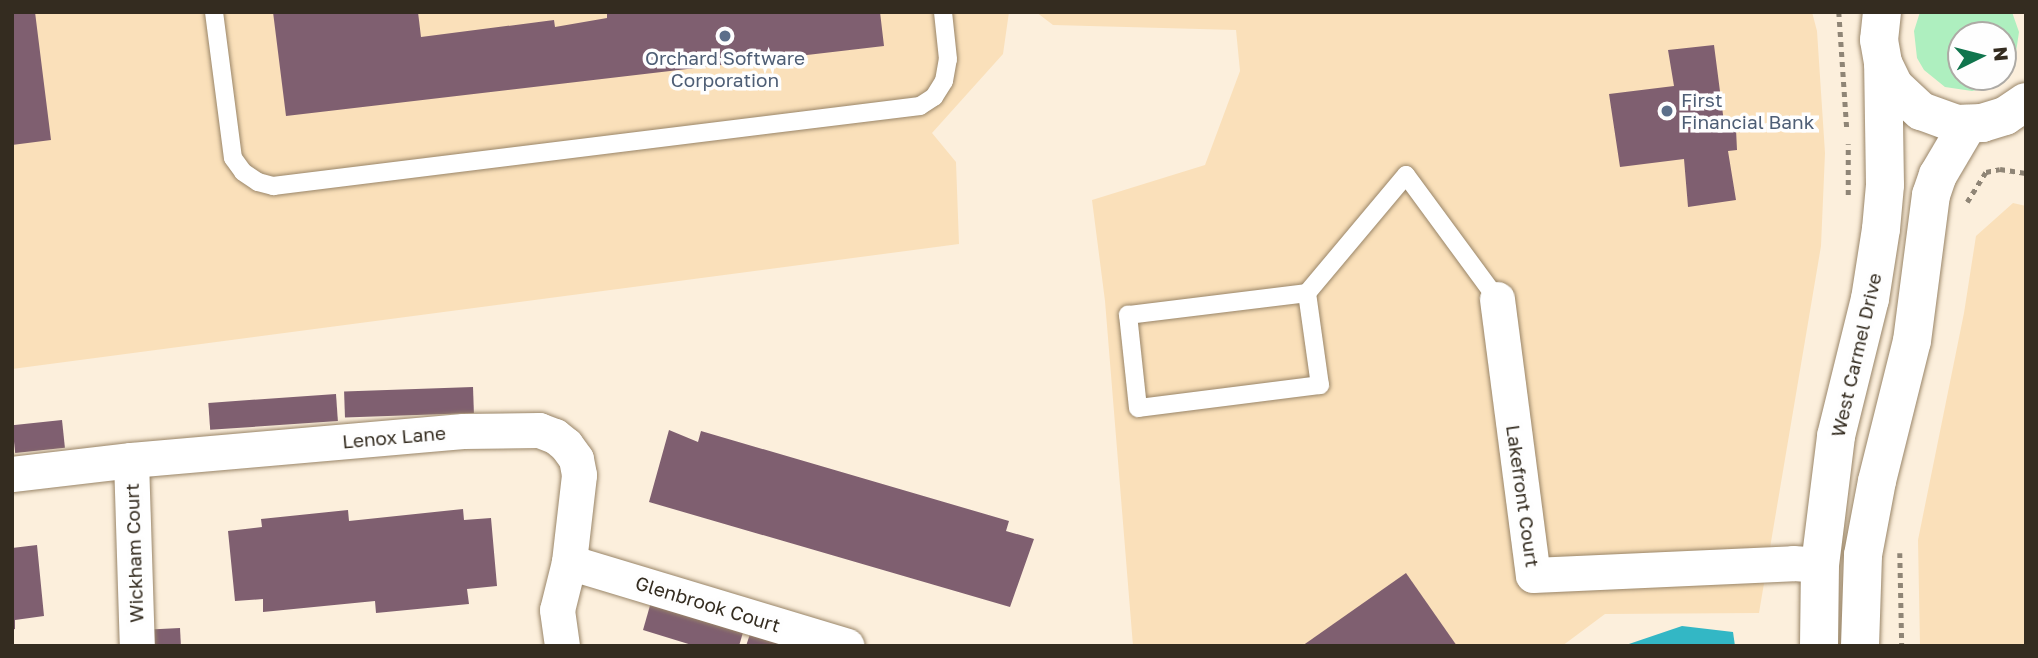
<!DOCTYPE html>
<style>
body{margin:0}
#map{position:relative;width:2038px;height:658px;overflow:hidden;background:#fcefdc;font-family:"Golos Text",sans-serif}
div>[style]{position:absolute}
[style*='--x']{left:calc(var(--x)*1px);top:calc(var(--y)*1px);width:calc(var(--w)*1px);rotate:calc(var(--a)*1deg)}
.built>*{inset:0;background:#fae0ba}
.green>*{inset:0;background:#aeefbf}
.water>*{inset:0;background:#33b7c5}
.building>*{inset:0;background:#7f5f70;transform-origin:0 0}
.path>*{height:4.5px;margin-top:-2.25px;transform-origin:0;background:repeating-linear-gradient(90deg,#8f8576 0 5px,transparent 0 10px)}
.roads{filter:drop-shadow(0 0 2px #998568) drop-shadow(0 0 2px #998568)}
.lane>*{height:18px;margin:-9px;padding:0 9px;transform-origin:9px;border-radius:9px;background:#fff}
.street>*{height:35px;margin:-17.5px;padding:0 17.5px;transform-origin:17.5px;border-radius:17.5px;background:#fff}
.secondary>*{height:38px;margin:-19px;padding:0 19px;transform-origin:19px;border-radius:19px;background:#fff}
.dots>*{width:19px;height:19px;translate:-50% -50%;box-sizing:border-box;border:4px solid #fefefe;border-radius:50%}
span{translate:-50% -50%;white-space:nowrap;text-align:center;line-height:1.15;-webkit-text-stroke:7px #fefefe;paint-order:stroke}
.service-label{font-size:19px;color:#4e5e75}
.left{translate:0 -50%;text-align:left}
.street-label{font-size:19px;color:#342c20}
.frame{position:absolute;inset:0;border:14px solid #342c20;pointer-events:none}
.north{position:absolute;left:1947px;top:21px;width:70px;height:70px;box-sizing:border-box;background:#fefefe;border:2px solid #adaaa5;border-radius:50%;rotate:84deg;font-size:19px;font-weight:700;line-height:28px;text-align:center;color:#342c20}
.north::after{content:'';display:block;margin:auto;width:24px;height:32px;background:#10754d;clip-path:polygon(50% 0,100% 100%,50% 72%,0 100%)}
</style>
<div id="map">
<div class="built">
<i style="clip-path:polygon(12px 12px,1009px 12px,1003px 54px,932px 133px,956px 162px,959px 244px,12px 369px)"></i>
<i style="clip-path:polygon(1036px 12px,1812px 12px,1817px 31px,1825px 153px,1821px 246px,1759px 613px,1605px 614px,1562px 646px,1133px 646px,1105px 301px,1092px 200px,1205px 165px,1240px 71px,1236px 30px,1053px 25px)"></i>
<i style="clip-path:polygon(2013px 203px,2026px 206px,2026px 646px,1920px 646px,1918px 540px,1964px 313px,1976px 236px)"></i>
</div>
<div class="green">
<i style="clip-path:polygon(1920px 12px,2012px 12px,2019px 32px,2015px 59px,2003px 76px,2003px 35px,1961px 35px,1961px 77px,2002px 77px,1985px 88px,1972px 91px,1945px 87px,1924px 70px,1917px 58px,1914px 31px)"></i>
</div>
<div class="water">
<i style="clip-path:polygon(1682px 626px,1733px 632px,1735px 646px,1623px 646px)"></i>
</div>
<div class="building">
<i style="clip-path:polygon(12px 12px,35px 12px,51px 140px,12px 145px)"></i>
<i style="clip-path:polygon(273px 12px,418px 12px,421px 37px,554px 20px,555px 27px,607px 18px,607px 12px,880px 12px,884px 46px,286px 116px)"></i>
<i style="clip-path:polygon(1714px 45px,1725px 130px,1736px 129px,1737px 150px,1728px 151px,1736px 200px,1688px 207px,1684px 159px,1620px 167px,1609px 94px,1674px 86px,1668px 50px)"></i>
<i style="left:473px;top:387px;width:26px;height:129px;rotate:88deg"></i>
<i style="left:336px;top:394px;width:27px;height:128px;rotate:86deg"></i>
<i style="left:62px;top:420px;width:28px;height:50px;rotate:84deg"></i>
<i style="clip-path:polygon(669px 430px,698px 442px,701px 431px,1009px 521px,1006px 531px,1034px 539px,1010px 607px,649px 502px)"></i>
<i style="clip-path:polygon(463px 509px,464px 520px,491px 518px,497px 586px,467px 589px,469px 604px,376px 613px,375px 601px,263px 612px,263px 599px,235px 601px,228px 531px,262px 527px,261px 519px,348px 510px,349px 521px)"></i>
<i style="clip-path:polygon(37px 545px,44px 616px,15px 620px,15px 629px,12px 630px,12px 548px)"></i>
<i style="clip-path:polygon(1406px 573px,1457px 646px,1302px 646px)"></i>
<i style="clip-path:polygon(651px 602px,744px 629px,739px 646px,695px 646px,643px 630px)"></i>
<i style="left:180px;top:628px;width:18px;height:30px;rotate:87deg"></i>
<i style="clip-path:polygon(751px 631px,798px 646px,746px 646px)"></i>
</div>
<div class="path">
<i style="--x:1839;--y:12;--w:117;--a:86.1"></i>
<i style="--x:1848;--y:195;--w:51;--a:-90"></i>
<i style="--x:1967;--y:202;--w:36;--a:-58"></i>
<i style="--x:1986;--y:172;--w:14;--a:-12"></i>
<i style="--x:2000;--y:169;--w:26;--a:9"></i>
<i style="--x:1900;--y:553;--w:93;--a:88.8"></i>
</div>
<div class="roads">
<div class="lane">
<i style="--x:214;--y:12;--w:147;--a:82.6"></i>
<i style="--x:233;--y:158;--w:17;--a:54"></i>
<i style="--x:243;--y:172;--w:18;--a:34"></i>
<i style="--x:258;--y:182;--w:16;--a:15"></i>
<i style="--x:273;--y:186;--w:652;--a:-7.05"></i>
<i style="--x:920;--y:106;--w:17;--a:-33"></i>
<i style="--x:934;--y:97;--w:19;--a:-58"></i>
<i style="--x:944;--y:81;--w:22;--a:-80"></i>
<i style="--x:948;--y:59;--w:47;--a:-96.1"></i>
<i style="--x:1307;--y:293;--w:93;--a:82"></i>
<i style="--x:1320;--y:385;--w:183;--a:172.8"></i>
<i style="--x:1138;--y:408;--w:94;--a:-96.1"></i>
<i style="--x:1128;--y:315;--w:180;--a:-7"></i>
<i style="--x:1307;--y:293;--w:154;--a:-50"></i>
<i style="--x:1406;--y:175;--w:154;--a:53.7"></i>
</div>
<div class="street">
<i style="--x:1497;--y:299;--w:278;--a:82.6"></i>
<i style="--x:1533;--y:575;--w:260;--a:-2.6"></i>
<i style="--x:1793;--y:563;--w:27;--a:4"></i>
<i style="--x:131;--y:460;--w:186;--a:88.2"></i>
<i style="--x:12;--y:474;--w:120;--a:-6.7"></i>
<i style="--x:131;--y:460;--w:333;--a:-5"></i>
<i style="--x:463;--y:431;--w:76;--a:-0.8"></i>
<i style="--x:539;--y:430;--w:17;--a:21"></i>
<i style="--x:555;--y:436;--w:14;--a:39"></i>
<i style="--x:566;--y:445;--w:17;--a:54"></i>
<i style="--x:576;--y:459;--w:16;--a:79"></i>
<i style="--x:579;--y:475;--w:88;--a:96.6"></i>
<i style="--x:569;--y:562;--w:49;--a:104"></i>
<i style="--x:557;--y:610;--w:36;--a:82"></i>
<i style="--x:569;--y:562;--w:290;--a:16.8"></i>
</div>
<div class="secondary">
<i style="--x:1882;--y:12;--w:28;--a:96"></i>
<i style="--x:1879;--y:40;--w:23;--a:80"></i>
<i style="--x:1883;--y:63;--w:25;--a:64"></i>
<i style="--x:1894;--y:86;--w:37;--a:43"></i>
<i style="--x:1921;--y:111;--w:37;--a:20"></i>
<i style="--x:1956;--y:124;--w:26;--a:-2"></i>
<i style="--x:1982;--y:123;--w:24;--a:-17"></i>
<i style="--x:2005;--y:116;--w:25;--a:-34"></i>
<i style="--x:1819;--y:646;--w:81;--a:-89.3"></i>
<i style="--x:1820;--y:565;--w:130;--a:-82.9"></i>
<i style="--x:1836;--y:436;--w:141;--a:-76.1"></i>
<i style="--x:1870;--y:299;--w:71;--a:-81.1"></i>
<i style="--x:1881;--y:229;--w:44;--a:-84.8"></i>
<i style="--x:1885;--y:185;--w:122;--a:-90.9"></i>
<i style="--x:1860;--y:646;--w:91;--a:-88.1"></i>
<i style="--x:1863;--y:555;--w:75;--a:-79.3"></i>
<i style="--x:1877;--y:481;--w:144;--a:-76"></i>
<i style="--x:1912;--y:341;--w:147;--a:-82.6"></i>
<i style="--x:1931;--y:195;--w:21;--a:-71"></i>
<i style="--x:1938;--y:175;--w:59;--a:-59.5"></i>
</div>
</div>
<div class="dots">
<i style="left:725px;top:36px;background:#5c6f8a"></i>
<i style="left:1667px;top:111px;background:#5c6f8a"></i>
</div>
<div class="service-label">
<span style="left:725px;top:69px">Orchard Software<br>Corporation</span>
<span class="left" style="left:1681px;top:111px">First<br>Financial Bank</span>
</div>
<div class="street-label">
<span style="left:1856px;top:355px;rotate:-77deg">West Carmel Drive</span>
<span style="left:394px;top:437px;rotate:-5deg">Lenox Lane</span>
<span style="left:1523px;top:496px;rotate:82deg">Lakefront Court</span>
<span style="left:134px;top:553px;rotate:-92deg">Wickham Court</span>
<span style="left:708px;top:604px;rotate:17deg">Glenbrook Court</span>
</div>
<div class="frame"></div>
<div class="north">N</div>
</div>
